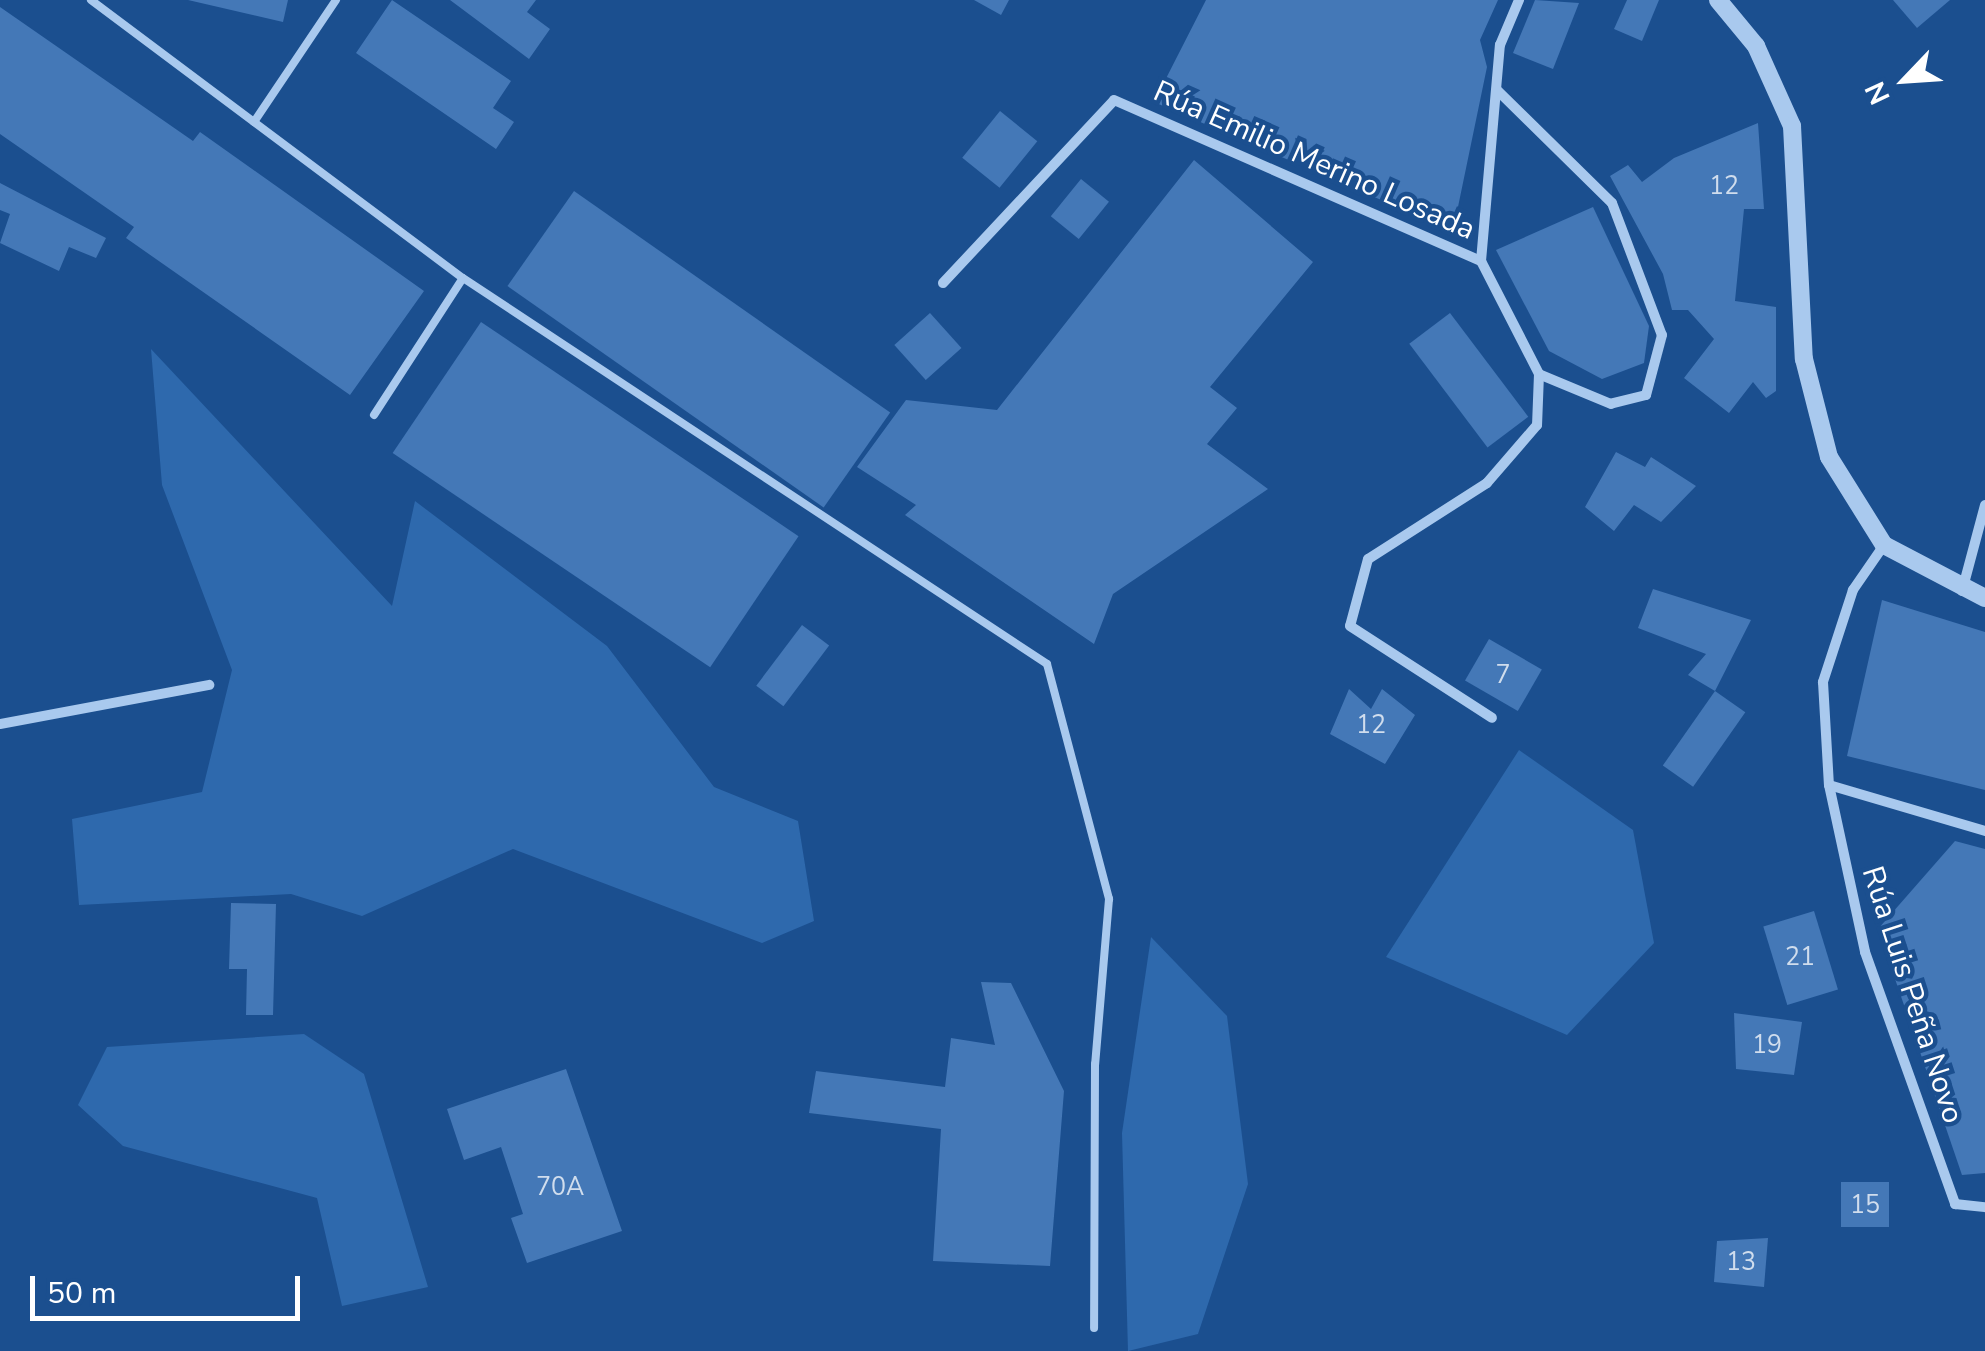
<!DOCTYPE html>
<meta charset="utf-8">
<style>
body{margin:0}
#map{position:relative;width:1985px;height:1351px;overflow:hidden;background:#1b4f8f;font-family:"Nunito Sans",sans-serif}
div>[style]{position:absolute}
[style*='--x']{left:calc(var(--x)*1px);top:calc(var(--y)*1px);width:calc(var(--w)*1px);rotate:calc(var(--a)*1deg)}
.green>*{inset:0;background:#2e69ad}
.building>*{inset:0;background:#4478b7;transform-origin:0 0}
.service>*{height:8px;margin:-4px;padding:0 4px;transform-origin:4px;border-radius:4px;background:#a9c9ee}
.minor>*{height:10px;margin:-5px;padding:0 5px;transform-origin:5px;border-radius:5px;background:#a9c9ee}
.tertiary>*{height:18px;margin:-9px;padding:0 9px;transform-origin:9px;border-radius:9px;background:#a9c9ee}
span{translate:-50% -50%;white-space:nowrap;text-align:center;line-height:1.15;-webkit-text-stroke:9px #1b4f8f;paint-order:stroke}
.number-label{font-size:25px;color:#d0dded}
.number-label span{-webkit-text-stroke-width:0}
.street-label{font-size:30px;color:#fff}
.north{position:absolute;left:1855px;top:30px;width:100px;height:100px;-webkit-text-stroke:8px #1b4f8f;paint-order:stroke;rotate:245deg;font-size:28px;font-weight:700;line-height:40px;text-align:center;color:#fff}
.north::after{content:'';display:block;margin:auto;width:35px;height:45px;background:#fff;clip-path:polygon(50% 0,100% 100%,50% 72%,0 100%)}
.scale{position:absolute;left:30px;top:1276px;width:270px;height:45px;box-sizing:border-box;border:5px solid #fff;border-top:0;padding-left:12px;font-size:30px;line-height:35px;white-space:nowrap;color:#fff;-webkit-text-stroke:8px #1b4f8f;paint-order:stroke}
</style>
<div id="map">
<div class="green">
<i style="clip-path:polygon(151px 349px,392px 606px,415px 501px,607px 646px,714px 787px,798px 821px,814px 921px,762px 943px,513px 849px,362px 916px,291px 894px,79px 905px,72px 819px,202px 792px,232px 670px,162px 485px)"></i>
<i style="clip-path:polygon(1519px 750px,1633px 830px,1654px 943px,1567px 1035px,1386px 957px)"></i>
<i style="clip-path:polygon(1151px 937px,1227px 1016px,1248px 1184px,1198px 1334px,1128px 1351px,1122px 1133px)"></i>
<i style="clip-path:polygon(304px 1034px,364px 1074px,428px 1287px,342px 1306px,317px 1198px,123px 1146px,78px 1105px,107px 1047px)"></i>
</div>
<div class="building">
<i style="clip-path:polygon(188px 0,288px 0,283px 22px)"></i>
<i style="clip-path:polygon(392px 0,511px 81px,493px 108px,514px 122px,496px 149px,356px 53px)"></i>
<i style="clip-path:polygon(450px 0,536px 0,527px 12px,550px 29px,529px 59px)"></i>
<i style="clip-path:polygon(974px 0,1009px 0,1001px 15px)"></i>
<i style="clip-path:polygon(1206px 0,1498px 0,1480px 40px,1487px 67px,1453px 231px,1154px 102px)"></i>
<i style="clip-path:polygon(1535px 0,1579px 3px,1553px 69px,1513px 53px)"></i>
<i style="clip-path:polygon(1627px 0,1659px 0,1642px 41px,1614px 29px)"></i>
<i style="clip-path:polygon(1893px 0,1950px 0,1917px 28px)"></i>
<i style="clip-path:polygon(0 7px,193px 141px,200px 132px,424px 291px,350px 395px,126px 238px,134px 227px,0 134px)"></i>
<i style="left:1000px;top:111px;width:48px;height:60px;rotate:39deg"></i>
<i style="clip-path:polygon(1758px 123px,1764px 209px,1744px 209px,1735px 301px,1776px 307px,1776px 391px,1766px 398px,1753px 382px,1729px 413px,1684px 378px,1714px 339px,1688px 310px,1672px 310px,1663px 274px,1610px 176px,1628px 165px,1642px 182px,1674px 158px)"></i>
<i style="clip-path:polygon(1194px 160px,1313px 262px,1210px 387px,1237px 408px,1207px 444px,1268px 489px,1113px 594px,1094px 644px,905px 515px,916px 505px,857px 467px,906px 400px,997px 410px)"></i>
<i style="left:1081px;top:179px;width:36px;height:48px;rotate:39deg"></i>
<i style="clip-path:polygon(0 183px,106px 238px,96px 258px,69px 247px,59px 271px,0 243px,10px 214px,0 210px)"></i>
<i style="left:574px;top:191px;width:386px;height:116px;rotate:35deg"></i>
<i style="clip-path:polygon(1593px 207px,1649px 326px,1644px 363px,1602px 379px,1549px 351px,1496px 250px)"></i>
<i style="left:930px;top:313px;width:47px;height:48px;rotate:48deg"></i>
<i style="left:1450px;top:313px;width:130px;height:51px;rotate:53deg"></i>
<i style="left:481px;top:322px;width:383px;height:158px;rotate:34deg"></i>
<i style="clip-path:polygon(1616px 452px,1645px 467px,1651px 457px,1696px 486px,1661px 522px,1634px 505px,1614px 531px,1585px 507px)"></i>
<i style="clip-path:polygon(1653px 589px,1751px 620px,1715px 691px,1688px 675px,1706px 654px,1638px 628px)"></i>
<i style="clip-path:polygon(1882px 600px,1985px 632px,1985px 790px,1847px 756px)"></i>
<i style="left:802px;top:625px;width:34px;height:76px;rotate:37deg"></i>
<i style="left:1489px;top:639px;width:61px;height:48px;rotate:30deg"></i>
<i style="clip-path:polygon(1349px 689px,1371px 709px,1382px 689px,1415px 715px,1385px 764px,1330px 734px)"></i>
<i style="left:1715px;top:691px;width:37px;height:91px;rotate:35deg"></i>
<i style="clip-path:polygon(1955px 841px,1985px 849px,1985px 1173px,1962px 1175px,1878px 929px)"></i>
<i style="clip-path:polygon(231px 903px,276px 904px,273px 1015px,246px 1015px,247px 969px,229px 969px)"></i>
<i style="left:1814px;top:911px;width:82px;height:53px;rotate:73deg"></i>
<i style="clip-path:polygon(981px 982px,1011px 983px,1064px 1091px,1050px 1266px,933px 1261px,941px 1129px,809px 1113px,816px 1071px,945px 1087px,951px 1038px,995px 1045px)"></i>
<i style="clip-path:polygon(1734px 1013px,1802px 1022px,1794px 1075px,1736px 1069px)"></i>
<i style="clip-path:polygon(566px 1069px,622px 1231px,527px 1263px,511px 1218px,523px 1214px,501px 1147px,464px 1160px,447px 1109px)"></i>
<i style="left:1841px;top:1182px;width:48px;height:45px"></i>
<i style="clip-path:polygon(1768px 1238px,1764px 1287px,1714px 1282px,1717px 1241px)"></i>
</div>
<div class="service">
<i style="--x:91;--y:0;--w:464;--a:36.8"></i>
<i style="--x:463;--y:278;--w:700;--a:33.46"></i>
<i style="--x:1047;--y:664;--w:243;--a:75.2"></i>
<i style="--x:1109;--y:899;--w:166;--a:94.8"></i>
<i style="--x:1095;--y:1064;--w:264;--a:90.2"></i>
<i style="--x:254;--y:122;--w:147;--a:-56.1"></i>
<i style="--x:374;--y:415;--w:163;--a:-57"></i>
</div>
<div class="minor">
<i style="--x:1497;--y:90;--w:161;--a:44.5"></i>
<i style="--x:1612;--y:203;--w:141;--a:69.3"></i>
<i style="--x:1662;--y:335;--w:62;--a:104.9"></i>
<i style="--x:1646;--y:395;--w:36;--a:166"></i>
<i style="--x:1611;--y:404;--w:78;--a:-157.4"></i>
<i style="--x:1481;--y:261;--w:127;--a:62.8"></i>
<i style="--x:1539;--y:374;--w:51;--a:92.2"></i>
<i style="--x:1537;--y:425;--w:77;--a:130.8"></i>
<i style="--x:1487;--y:483;--w:141;--a:147.4"></i>
<i style="--x:1368;--y:559;--w:69;--a:105"></i>
<i style="--x:1350;--y:626;--w:169;--a:32.9"></i>
<i style="--x:943;--y:283;--w:250;--a:-46.9"></i>
<i style="--x:1114;--y:100;--w:401;--a:23.7"></i>
<i style="--x:1481;--y:261;--w:217;--a:-85"></i>
<i style="--x:1500;--y:45;--w:49;--a:-67.1"></i>
<i style="--x:1884;--y:545;--w:55;--a:124.6"></i>
<i style="--x:1853;--y:590;--w:97;--a:108.1"></i>
<i style="--x:1823;--y:682;--w:103;--a:86.7"></i>
<i style="--x:1829;--y:785;--w:171;--a:77.8"></i>
<i style="--x:1865;--y:952;--w:268;--a:70.3"></i>
<i style="--x:1955;--y:1204;--w:30;--a:6"></i>
<i style="--x:1962;--y:591;--w:89;--a:-75"></i>
<i style="--x:0;--y:724;--w:213;--a:-10.6"></i>
<i style="--x:1829;--y:785;--w:163;--a:16.4"></i>
</div>
<div class="tertiary">
<i style="--x:1718;--y:0;--w:60;--a:50.4"></i>
<i style="--x:1756;--y:46;--w:88;--a:65.8"></i>
<i style="--x:1792;--y:126;--w:233;--a:87.1"></i>
<i style="--x:1804;--y:359;--w:101;--a:75.7"></i>
<i style="--x:1829;--y:457;--w:104;--a:58"></i>
<i style="--x:1884;--y:545;--w:114;--a:27.7"></i>
</div>
<div class="number-label">
<span style="left:1724px;top:186px">12</span>
<span style="left:1503px;top:675px">7</span>
<span style="left:1371px;top:725px">12</span>
<span style="left:1800px;top:957px">21</span>
<span style="left:1767px;top:1045px">19</span>
<span style="left:560px;top:1187px">70A</span>
<span style="left:1865px;top:1205px">15</span>
<span style="left:1741px;top:1262px">13</span>
</div>
<div class="street-label">
<span style="left:1314px;top:161px;rotate:24deg">Rúa Emilio Merino Losada</span>
<span style="left:1912px;top:995px;rotate:72deg">Rúa Luis Peña Novo</span>
</div>
<div class="north">N</div>
<div class="scale">50 m</div>
</div>
